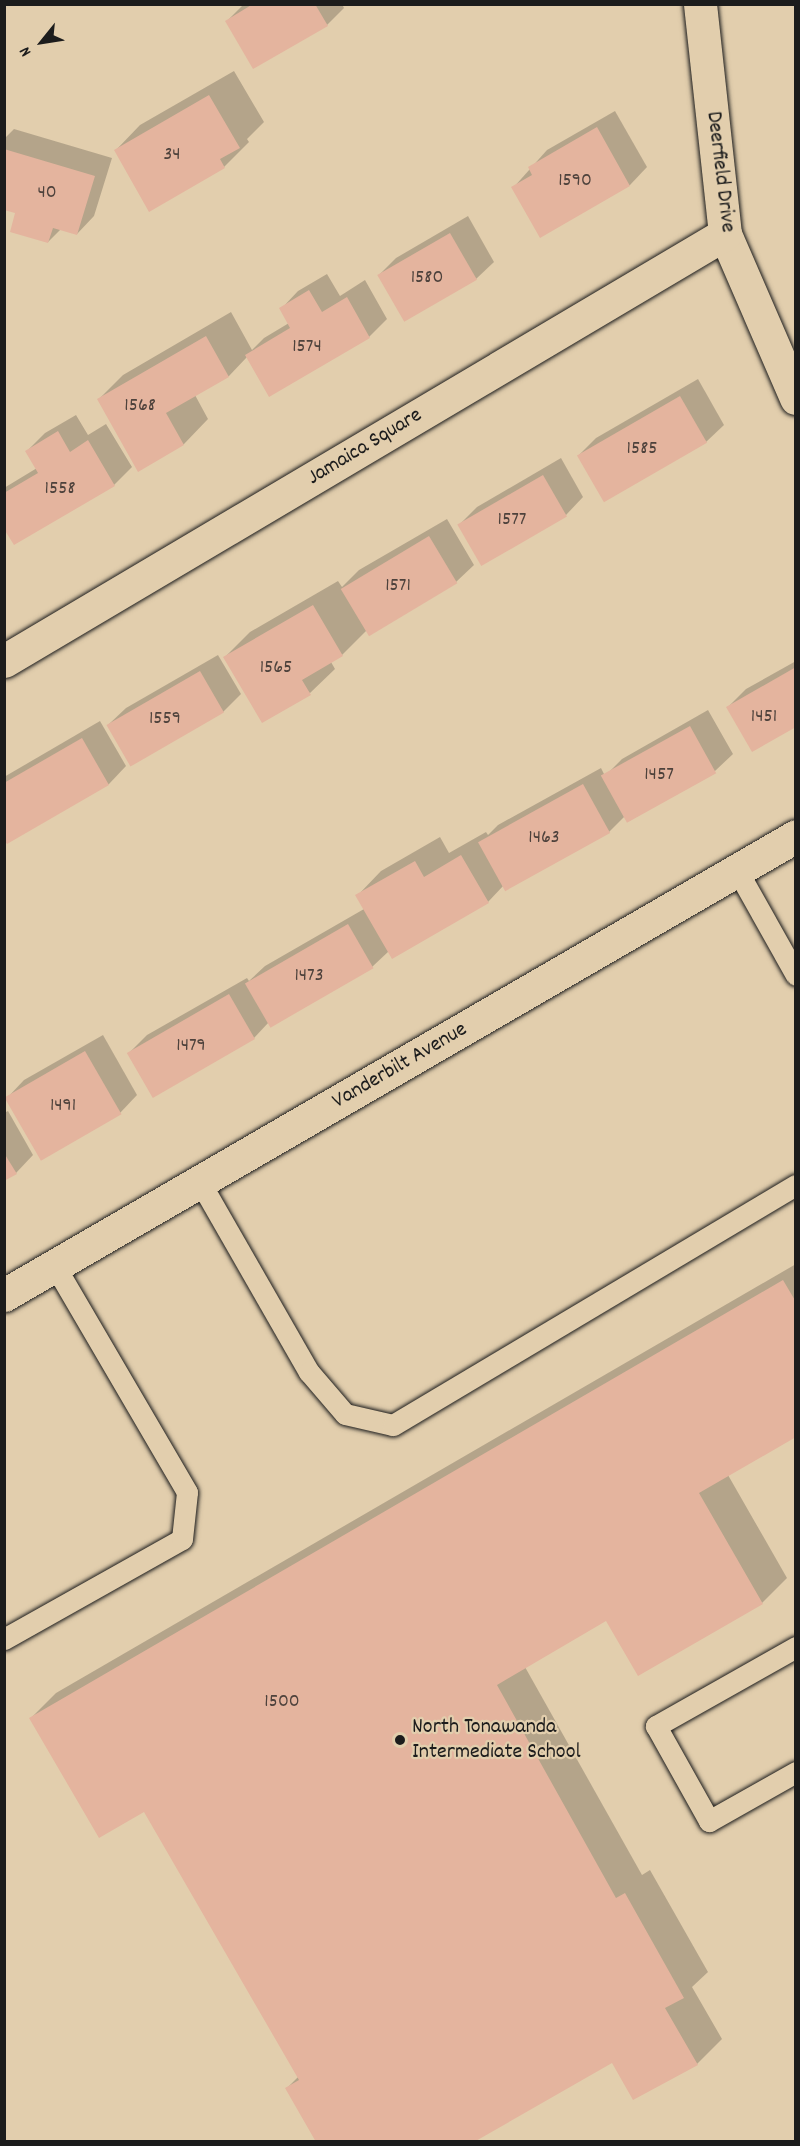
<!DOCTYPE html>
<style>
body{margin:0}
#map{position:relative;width:800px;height:2146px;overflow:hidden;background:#e2cead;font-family:Dekko,sans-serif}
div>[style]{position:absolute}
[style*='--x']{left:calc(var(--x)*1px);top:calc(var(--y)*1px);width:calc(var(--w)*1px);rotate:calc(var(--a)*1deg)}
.shadow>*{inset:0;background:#0003}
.building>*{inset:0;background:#e4b49e;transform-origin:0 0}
.roads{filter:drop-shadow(0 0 2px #1c1c1c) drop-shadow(0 0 2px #1c1c1c)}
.lane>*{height:21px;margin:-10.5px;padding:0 10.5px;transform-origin:10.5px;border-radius:10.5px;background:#e2cead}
.street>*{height:33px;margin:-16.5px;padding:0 16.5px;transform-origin:16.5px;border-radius:16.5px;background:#e2cead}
.dots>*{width:16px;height:16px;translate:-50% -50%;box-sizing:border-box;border:3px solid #e2cead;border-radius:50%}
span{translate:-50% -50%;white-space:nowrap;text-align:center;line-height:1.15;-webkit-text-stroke:4.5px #e2cead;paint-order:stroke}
.number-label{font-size:20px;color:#4e423c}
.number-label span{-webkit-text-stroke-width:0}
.street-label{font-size:22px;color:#1c1c1c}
.poi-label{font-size:22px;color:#1c1c1c}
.left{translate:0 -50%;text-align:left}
.frame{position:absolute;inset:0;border:6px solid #1c1c1c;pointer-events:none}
.north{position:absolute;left:12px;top:12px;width:60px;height:60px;-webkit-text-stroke:4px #e2cead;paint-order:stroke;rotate:240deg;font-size:16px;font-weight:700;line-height:24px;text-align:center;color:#1c1c1c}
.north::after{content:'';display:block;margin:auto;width:21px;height:27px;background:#1c1c1c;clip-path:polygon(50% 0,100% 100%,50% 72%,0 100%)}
</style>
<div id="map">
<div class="shadow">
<i style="clip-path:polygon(244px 4px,342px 4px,344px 8px,327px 25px,227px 21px)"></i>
<i style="clip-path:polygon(234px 71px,264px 122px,247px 139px,249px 142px,224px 167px,116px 150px,140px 125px)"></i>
<i style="clip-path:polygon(615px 111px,647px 167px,630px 185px,541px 236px,513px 188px,547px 150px)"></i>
<i style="clip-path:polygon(14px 129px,112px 158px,94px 216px,77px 234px,61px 229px,48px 242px,17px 212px,4px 208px,4px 139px)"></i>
<i style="clip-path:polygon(468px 216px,494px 262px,476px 279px,379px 275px,396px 258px)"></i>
<i style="clip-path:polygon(327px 274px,340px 296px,365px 280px,387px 319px,369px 337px,269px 395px,247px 357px,229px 376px,195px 395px,208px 419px,184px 444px,139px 470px,99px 399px,123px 375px,231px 312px,252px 350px,264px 338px,289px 323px,281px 309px,298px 291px)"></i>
<i style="clip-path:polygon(698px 379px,724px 425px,706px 442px,579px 455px,596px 438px)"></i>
<i style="clip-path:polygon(76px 415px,88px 435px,106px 424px,132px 467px,114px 485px,14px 543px,4px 526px,4px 488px,37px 468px,27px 451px,45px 433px)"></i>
<i style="clip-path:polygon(561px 458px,583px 497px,566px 515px,459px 525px,477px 507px)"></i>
<i style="clip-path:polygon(447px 519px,474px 565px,456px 582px,366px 631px,342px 655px,331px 662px,335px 669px,310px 693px,225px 657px,250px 632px,338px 581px,342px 587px,359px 570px)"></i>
<i style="clip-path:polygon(218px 655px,241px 694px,223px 712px,108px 725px,126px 708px)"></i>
<i style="clip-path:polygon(796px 661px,796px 725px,728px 707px,746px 689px)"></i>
<i style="clip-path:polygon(708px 710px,733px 754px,715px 771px,629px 821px,626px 815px,609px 832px,504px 885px,488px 902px,389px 951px,372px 967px,269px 1022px,254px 1038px,129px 1053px,147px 1035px,247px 978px,249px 981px,265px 966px,364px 909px,357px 896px,381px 871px,440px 837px,449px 853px,486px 832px,488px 835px,498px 825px,601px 768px,605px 776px,622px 759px)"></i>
<i style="clip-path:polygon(100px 721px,126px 766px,109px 784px,8px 842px,4px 837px,4px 777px)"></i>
<i style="clip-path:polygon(103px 1035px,137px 1095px,120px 1113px,7px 1098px,24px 1080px)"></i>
<i style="clip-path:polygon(8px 1111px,33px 1155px,16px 1173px,4px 1179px,4px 1113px)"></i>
<i style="clip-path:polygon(796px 1264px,796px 1436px,728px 1475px,787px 1578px,762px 1603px,607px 1619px,525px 1667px,642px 1875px,650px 1870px,708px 1972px,692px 1987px,722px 2039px,697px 2064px,612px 2061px,287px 2088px,299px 2076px,145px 1810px,31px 1718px,56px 1693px)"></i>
</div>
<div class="building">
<i style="clip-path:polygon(253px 4px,315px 4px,328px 26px,253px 69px,225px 21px)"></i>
<i style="clip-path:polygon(209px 95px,240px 148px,220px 159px,225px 168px,149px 212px,114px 150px)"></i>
<i style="clip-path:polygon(597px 127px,630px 186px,540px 238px,511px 187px,532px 175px,528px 167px)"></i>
<i style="clip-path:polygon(4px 149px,95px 176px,77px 235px,53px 228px,48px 243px,10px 232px,15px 213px,4px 210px)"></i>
<i style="left:450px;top:233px;width:54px;height:84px;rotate:60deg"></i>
<i style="clip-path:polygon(309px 290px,322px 312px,347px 297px,370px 338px,269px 397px,245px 355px,290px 328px,279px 308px)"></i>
<i style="clip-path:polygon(206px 336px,229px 377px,166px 413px,184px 445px,138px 472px,97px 399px)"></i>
<i style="left:680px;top:396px;width:54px;height:119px;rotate:60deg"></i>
<i style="clip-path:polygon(58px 431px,70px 452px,88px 440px,115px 486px,14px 545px,4px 529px,4px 493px,38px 473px,25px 451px)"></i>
<i style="left:543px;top:475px;width:48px;height:99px;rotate:60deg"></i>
<i style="left:429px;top:536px;width:55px;height:103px;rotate:59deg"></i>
<i style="clip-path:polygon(313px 605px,343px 656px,302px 680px,311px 695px,262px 723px,223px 657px)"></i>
<i style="clip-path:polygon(796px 667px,796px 727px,752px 752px,726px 707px)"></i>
<i style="left:200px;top:671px;width:48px;height:108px;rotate:60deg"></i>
<i style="left:690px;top:726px;width:54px;height:102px;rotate:61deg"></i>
<i style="clip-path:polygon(82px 738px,109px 785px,7px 844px,4px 840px,4px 783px)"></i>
<i style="left:583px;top:784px;width:56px;height:120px;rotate:61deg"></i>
<i style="clip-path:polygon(461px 855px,489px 903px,392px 959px,355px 895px,415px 861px,424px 877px)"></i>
<i style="left:348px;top:924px;width:51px;height:119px;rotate:60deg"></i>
<i style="left:229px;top:994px;width:52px;height:118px;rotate:60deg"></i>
<i style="left:85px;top:1051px;width:73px;height:93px;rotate:60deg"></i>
<i style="clip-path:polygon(4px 1153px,17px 1174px,4px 1181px)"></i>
<i style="clip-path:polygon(783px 1280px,796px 1302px,796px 1437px,699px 1493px,763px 1604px,638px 1676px,606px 1621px,497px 1685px,616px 1898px,625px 1893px,684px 1998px,665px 2008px,698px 2065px,633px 2100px,612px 2063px,474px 2142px,316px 2142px,285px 2088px,299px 2080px,144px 1812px,99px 1838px,29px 1718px)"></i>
</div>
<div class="roads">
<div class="lane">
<i style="--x:737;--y:870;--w:120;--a:60.7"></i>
<i style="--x:200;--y:1182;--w:219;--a:60.2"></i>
<i style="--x:309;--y:1372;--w:55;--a:49.4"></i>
<i style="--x:345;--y:1414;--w:49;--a:12.9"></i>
<i style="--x:393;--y:1425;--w:469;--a:-30.8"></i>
<i style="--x:4;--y:1639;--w:204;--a:-29.3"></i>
<i style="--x:182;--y:1539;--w:47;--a:-83.9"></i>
<i style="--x:187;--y:1492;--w:262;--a:-120.3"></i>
<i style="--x:796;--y:1647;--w:161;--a:150.6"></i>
<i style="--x:656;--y:1726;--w:109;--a:60.8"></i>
<i style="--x:709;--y:1821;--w:100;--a:-29.4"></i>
</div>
<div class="street">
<i style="--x:700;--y:4;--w:231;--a:83.8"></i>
<i style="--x:725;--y:234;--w:179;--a:66.6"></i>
<i style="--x:4;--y:661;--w:838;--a:-30.64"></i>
<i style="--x:4;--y:1295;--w:915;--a:-30.09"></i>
</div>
</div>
<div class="dots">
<i style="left:400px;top:1740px;background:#1c1c1c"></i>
</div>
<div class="number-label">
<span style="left:172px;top:155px">34</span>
<span style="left:575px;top:181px">1590</span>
<span style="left:47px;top:193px">40</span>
<span style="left:427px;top:278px">1580</span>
<span style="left:307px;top:347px">1574</span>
<span style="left:140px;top:406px">1568</span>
<span style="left:642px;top:449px">1585</span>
<span style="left:60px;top:489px">1558</span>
<span style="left:512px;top:520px">1577</span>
<span style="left:398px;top:586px">1571</span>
<span style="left:276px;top:668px">1565</span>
<span style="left:764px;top:717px">1451</span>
<span style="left:165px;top:719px">1559</span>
<span style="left:659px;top:775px">1457</span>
<span style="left:544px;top:838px">1463</span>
<span style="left:309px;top:976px">1473</span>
<span style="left:191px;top:1046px">1479</span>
<span style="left:63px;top:1106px">1491</span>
<span style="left:282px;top:1702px">1500</span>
</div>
<div class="street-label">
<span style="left:720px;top:172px;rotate:83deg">Deerfield Drive</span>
<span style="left:365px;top:447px;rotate:-31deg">Jamaica Square</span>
<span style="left:400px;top:1066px;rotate:-30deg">Vanderbilt Avenue</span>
</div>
<div class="poi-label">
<span class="left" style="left:412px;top:1740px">North Tonawanda<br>Intermediate School</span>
</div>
<div class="frame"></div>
<div class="north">N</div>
</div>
